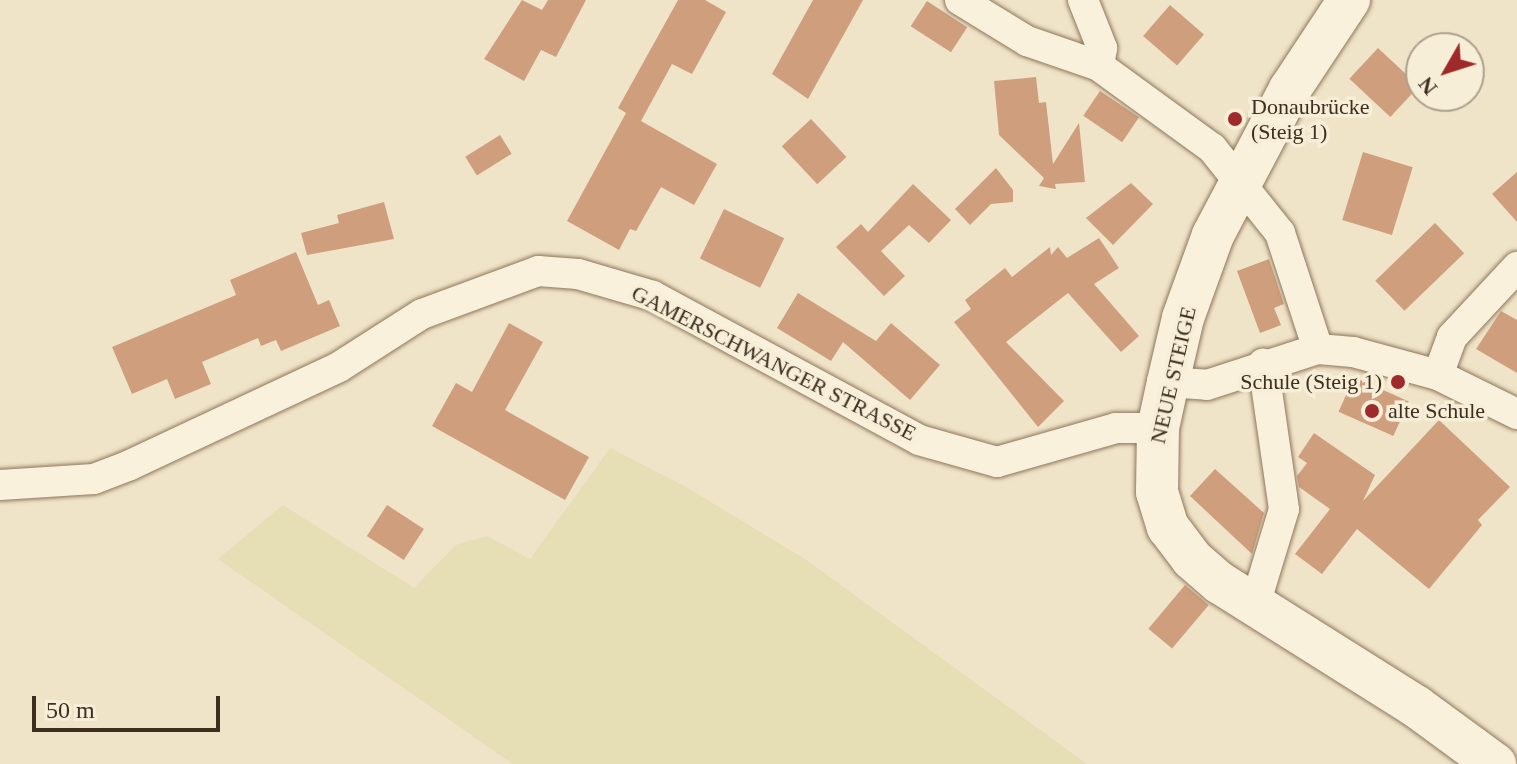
<!DOCTYPE html>
<meta charset="utf-8">
<style>
body{margin:0}
#map{position:relative;width:1517px;height:764px;overflow:hidden;background:#f0e4c8;font-family:Georgia,serif}
div>[style]{position:absolute}
[style*='--x']{left:calc(var(--x)*1px);top:calc(var(--y)*1px);width:calc(var(--w)*1px);rotate:calc(var(--a)*1deg)}
.farmland>*{inset:0;background:#e6deb5}
.building>*{inset:0;background:#cf9f7d;transform-origin:0 0}
.roads{filter:drop-shadow(0 0 2px #8d765c) drop-shadow(0 0 2px #8d765c)}
.minor>*{height:30px;margin:-15px;padding:0 15px;transform-origin:15px;border-radius:15px;background:#faf1dc}
.secondary>*{height:42px;margin:-21px;padding:0 21px;transform-origin:21px;border-radius:21px;background:#faf1dc}
.dots>*{width:22px;height:22px;translate:-50% -50%;box-sizing:border-box;border:4px solid #f7eed8;border-radius:50%}
span{translate:-50% -50%;white-space:nowrap;text-align:center;line-height:1.15;-webkit-text-stroke:7px #f7eed8;paint-order:stroke}
.poi-label{font-size:22px;color:#3d2e20}
.left{translate:0 -50%;text-align:left}
.right{translate:-100% -50%;text-align:right}
.street-label{font-size:22px;color:#3d2e20}
.north{position:absolute;left:1405px;top:32px;width:80px;height:80px;box-sizing:border-box;background:#f7eed8;border:2px solid #ada18e;border-radius:50%;rotate:231deg;font-size:22px;font-weight:700;line-height:32px;text-align:center;color:#3d2e20}
.north::after{content:'';display:block;margin:auto;width:28px;height:36px;background:#9e2a2b;clip-path:polygon(50% 0,100% 100%,50% 72%,0 100%)}
.scale{position:absolute;left:32px;top:696px;width:188px;height:36px;box-sizing:border-box;border:4px solid #3d2e20;border-top:0;padding-left:10px;font-size:24px;line-height:28px;white-space:nowrap;color:#3d2e20;-webkit-text-stroke:6px #f7eed8;paint-order:stroke}
</style>
<div id="map">
<div class="farmland">
<i style="clip-path:polygon(610px 448px,686px 487px,805px 559px,1087px 764px,513px 764px,218px 559px,283px 505px,414px 588px,456px 545px,487px 536px,530px 559px)"></i>
</div>
<div class="building">
<i style="clip-path:polygon(522px 0,542px 10px,548px 0,586px 0,556px 57px,541px 50px,524px 81px,484px 59px)"></i>
<i style="clip-path:polygon(678px 0,705px 0,726px 12px,692px 74px,672px 64px,641px 121px,717px 164px,694px 205px,661px 187px,636px 231px,630px 229px,619px 250px,567px 221px,626px 113px,618px 108px)"></i>
<i style="clip-path:polygon(813px 0,863px 0,808px 99px,772px 74px)"></i>
<i style="left:927px;top:1px;width:48px;height:30px;rotate:33deg"></i>
<i style="left:1170px;top:5px;width:45px;height:41px;rotate:41deg"></i>
<i style="left:1378px;top:48px;width:56px;height:42px;rotate:43deg"></i>
<i style="clip-path:polygon(1036px 77px,1039px 103px,1046px 102px,1053px 164px,1079px 123px,1085px 182px,1055px 184px,1056px 189px,1039px 186px,1044px 178px,999px 135px,994px 81px)"></i>
<i style="left:1100px;top:91px;width:47px;height:30px;rotate:34deg"></i>
<i style="left:811px;top:119px;width:52px;height:40px;rotate:47deg"></i>
<i style="left:500px;top:135px;width:22px;height:41px;rotate:58deg"></i>
<i style="left:1363px;top:152px;width:52px;height:71px;rotate:17deg"></i>
<i style="clip-path:polygon(996px 168px,1013px 190px,1013px 202px,991px 204px,970px 225px,955px 209px)"></i>
<i style="clip-path:polygon(1517px 172px,1517px 222px,1492px 194px)"></i>
<i style="clip-path:polygon(1131px 183px,1153px 204px,1113px 245px,1086px 218px)"></i>
<i style="clip-path:polygon(913px 184px,951px 220px,929px 243px,909px 225px,881px 251px,905px 276px,884px 296px,836px 247px,861px 224px,868px 232px)"></i>
<i style="clip-path:polygon(384px 202px,394px 239px,307px 255px,301px 233px,339px 223px,337px 215px)"></i>
<i style="left:724px;top:209px;width:67px;height:55px;rotate:26deg"></i>
<i style="left:1435px;top:223px;width:42px;height:83px;rotate:46deg"></i>
<i style="clip-path:polygon(1099px 238px,1119px 268px,1094px 284px,1139px 336px,1121px 352px,1068px 293px,1006px 342px,1064px 401px,1038px 427px,954px 322px,971px 309px,965px 300px,1005px 268px,1012px 277px,1050px 247px,1051px 255px,1058px 247px,1067px 258px)"></i>
<i style="clip-path:polygon(296px 252px,318px 305px,329px 300px,340px 326px,281px 351px,276px 340px,261px 346px,258px 338px,202px 362px,211px 384px,175px 399px,167px 379px,132px 394px,112px 347px,236px 295px,230px 280px)"></i>
<i style="clip-path:polygon(1269px 259px,1284px 304px,1274px 308px,1281px 325px,1260px 333px,1237px 271px)"></i>
<i style="clip-path:polygon(798px 293px,876px 341px,891px 323px,940px 365px,910px 400px,843px 342px,831px 361px,777px 328px)"></i>
<i style="clip-path:polygon(1501px 311px,1517px 320px,1517px 373px,1476px 349px)"></i>
<i style="clip-path:polygon(509px 323px,543px 342px,505px 410px,589px 457px,565px 500px,432px 426px,456px 383px,472px 392px)"></i>
<i style="left:1354px;top:377px;width:60px;height:38px;rotate:24deg"></i>
<i style="clip-path:polygon(1439px 420px,1510px 487px,1478px 520px,1482px 525px,1429px 589px,1357px 529px,1322px 574px,1295px 554px,1330px 509px,1299px 487px,1297px 476px,1307px 463px,1298px 457px,1314px 433px,1375px 475px,1363px 501px)"></i>
<i style="clip-path:polygon(1215px 469px,1264px 513px,1252px 554px,1190px 496px)"></i>
<i style="left:387px;top:505px;width:44px;height:37px;rotate:33deg"></i>
<i style="left:1185px;top:585px;width:31px;height:57px;rotate:40deg"></i>
</div>
<div class="roads">
<div class="minor">
<i style="--x:960;--y:0;--w:79;--a:31.5"></i>
<i style="--x:1027;--y:41;--w:76;--a:19.1"></i>
<i style="--x:1099;--y:66;--w:140;--a:36"></i>
<i style="--x:1212;--y:148;--w:109;--a:51.3"></i>
<i style="--x:1280;--y:233;--w:122;--a:71.9"></i>
<i style="--x:1083;--y:0;--w:52;--a:68.4"></i>
<i style="--x:1102;--y:48;--w:18;--a:99"></i>
<i style="--x:1438;--y:375;--w:40;--a:-69.8"></i>
<i style="--x:1452;--y:337;--w:96;--a:-47.1"></i>
<i style="--x:1168;--y:382;--w:39;--a:4"></i>
<i style="--x:1207;--y:385;--w:117;--a:-18"></i>
<i style="--x:1318;--y:349;--w:35;--a:5"></i>
<i style="--x:1353;--y:352;--w:88;--a:15.1"></i>
<i style="--x:1438;--y:375;--w:88;--a:26.3"></i>
<i style="--x:0;--y:485;--w:94;--a:-3.7"></i>
<i style="--x:94;--y:479;--w:39;--a:-21"></i>
<i style="--x:130;--y:465;--w:231;--a:-25.1"></i>
<i style="--x:339;--y:367;--w:98;--a:-32.6"></i>
<i style="--x:422;--y:314;--w:124;--a:-20.3"></i>
<i style="--x:538;--y:271;--w:40;--a:4.3"></i>
<i style="--x:578;--y:274;--w:78;--a:16.3"></i>
<i style="--x:653;--y:296;--w:302;--a:28.4"></i>
<i style="--x:919;--y:440;--w:81;--a:15.8"></i>
<i style="--x:997;--y:462;--w:124;--a:-15.9"></i>
<i style="--x:1116;--y:428;--w:42;--a:0"></i>
<i style="--x:1254;--y:608;--w:103;--a:-73.1"></i>
<i style="--x:1284;--y:509;--w:147;--a:-98.2"></i>
</div>
<div class="secondary">
<i style="--x:1349;--y:0;--w:107;--a:123.5"></i>
<i style="--x:1290;--y:89;--w:165;--a:117.8"></i>
<i style="--x:1213;--y:235;--w:88;--a:109.9"></i>
<i style="--x:1183;--y:318;--w:66;--a:103.2"></i>
<i style="--x:1168;--y:382;--w:47;--a:102.3"></i>
<i style="--x:1158;--y:428;--w:64;--a:90.9"></i>
<i style="--x:1157;--y:492;--w:37;--a:73"></i>
<i style="--x:1168;--y:527;--w:40;--a:53"></i>
<i style="--x:1192;--y:559;--w:37;--a:41"></i>
<i style="--x:1220;--y:583;--w:233;--a:32.2"></i>
<i style="--x:1417;--y:707;--w:97;--a:36.2"></i>
</div>
</div>
<div class="dots">
<i style="left:1235px;top:119px;background:#9e2a2b"></i>
<i style="left:1398px;top:382px;background:#9e2a2b"></i>
<i style="left:1372px;top:411px;background:#9e2a2b"></i>
</div>
<div class="poi-label">
<span class="left" style="left:1251px;top:119px">Donaubrücke<br>(Steig 1)</span>
<span class="right" style="left:1382px;top:382px">Schule (Steig 1)</span>
<span class="left" style="left:1388px;top:411px">alte Schule</span>
</div>
<div class="street-label">
<span style="left:774px;top:363px;rotate:27deg">GAMERSCHWANGER STRASSE</span>
<span style="left:1173px;top:375px;rotate:-77deg">NEUE STEIGE</span>
</div>
<div class="north">N</div>
<div class="scale">50 m</div>
</div>
